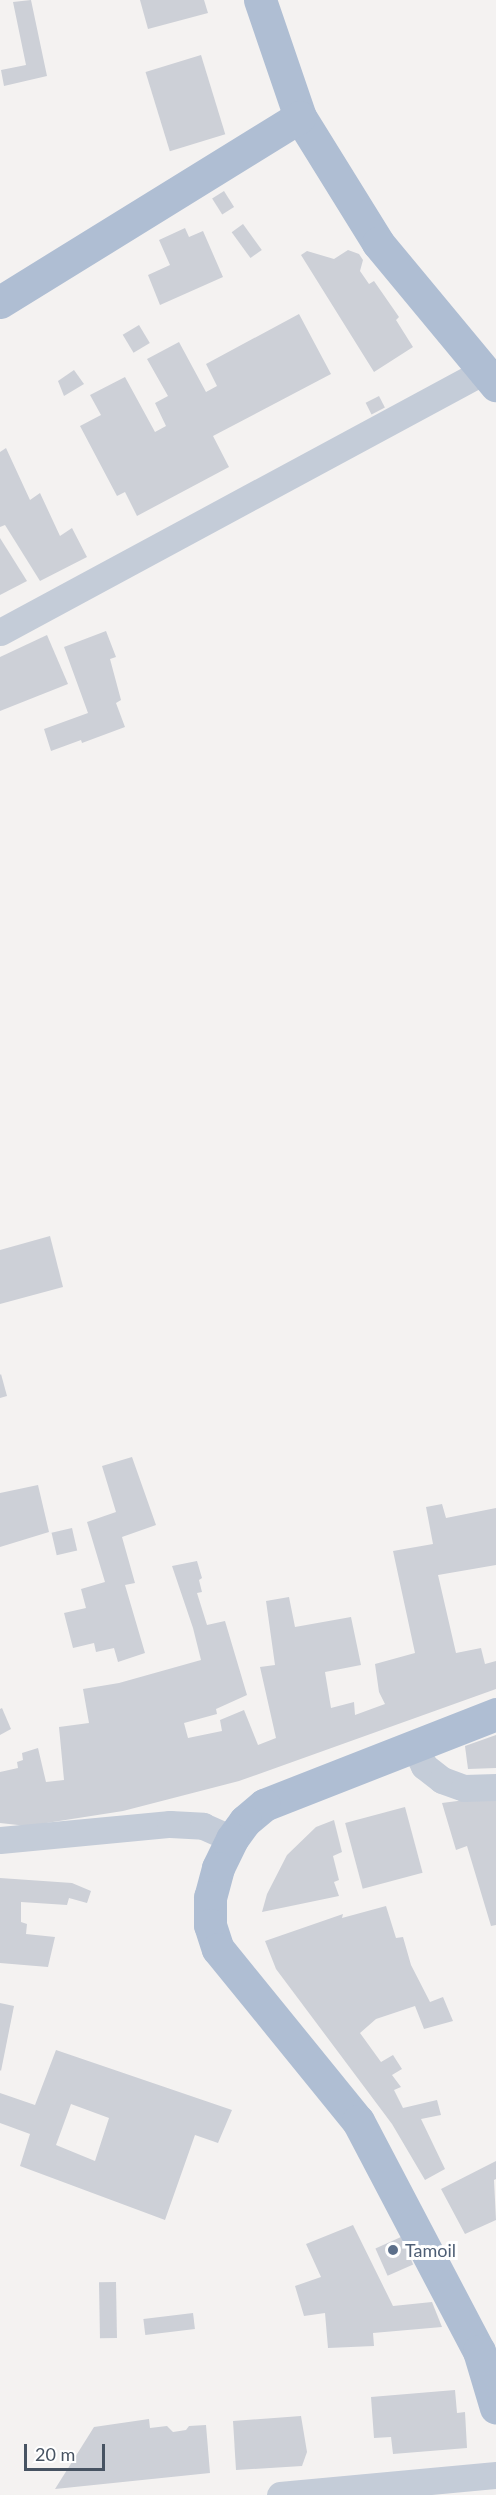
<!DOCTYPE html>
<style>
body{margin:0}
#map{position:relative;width:496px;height:2495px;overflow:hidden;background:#f4f2f1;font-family:Lato,sans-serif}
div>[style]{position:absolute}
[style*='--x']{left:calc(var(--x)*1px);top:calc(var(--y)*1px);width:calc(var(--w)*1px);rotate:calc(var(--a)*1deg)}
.building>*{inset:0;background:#cdd0d7;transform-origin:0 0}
.minor>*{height:27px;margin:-13.5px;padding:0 13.5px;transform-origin:13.5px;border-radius:13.5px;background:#c4ccd8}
.major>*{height:33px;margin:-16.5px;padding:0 16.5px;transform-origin:16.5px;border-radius:16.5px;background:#afbed3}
.dots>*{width:16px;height:16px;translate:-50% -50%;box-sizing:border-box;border:3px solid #fff;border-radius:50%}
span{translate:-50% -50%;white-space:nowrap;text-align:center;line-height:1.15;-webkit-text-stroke:6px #fff;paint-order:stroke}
.service-label{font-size:18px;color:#4e5e75}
.left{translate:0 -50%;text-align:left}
.scale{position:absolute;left:24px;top:2444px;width:81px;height:27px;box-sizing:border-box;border:3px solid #475362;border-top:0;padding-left:8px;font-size:18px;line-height:21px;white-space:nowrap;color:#475362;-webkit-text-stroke:4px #fff;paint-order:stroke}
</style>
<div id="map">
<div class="building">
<i style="clip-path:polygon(31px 0,47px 76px,4px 86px,1px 70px,26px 65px,13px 2px)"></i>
<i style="clip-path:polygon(140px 0,204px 0,208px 13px,148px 29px)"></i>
<i style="left:201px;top:55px;width:83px;height:58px;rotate:73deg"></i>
<i style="left:224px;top:191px;width:19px;height:14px;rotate:58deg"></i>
<i style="left:243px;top:224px;width:32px;height:14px;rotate:54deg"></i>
<i style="clip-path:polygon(185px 228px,189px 237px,203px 231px,223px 277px,160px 305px,148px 275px,170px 265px,159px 240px)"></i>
<i style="clip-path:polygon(348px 250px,359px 254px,363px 260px,360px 271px,369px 284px,374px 281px,399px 317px,396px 320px,413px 347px,374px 372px,301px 255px,307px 251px,334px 259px)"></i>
<i style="clip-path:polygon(299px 314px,331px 374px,213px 436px,229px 467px,137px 516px,125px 492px,117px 496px,80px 426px,101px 415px,90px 395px,125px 377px,155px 432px,166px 426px,155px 403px,168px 396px,147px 359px,179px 342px,206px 392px,217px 386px,206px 364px)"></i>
<i style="left:139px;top:325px;width:21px;height:19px;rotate:59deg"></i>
<i style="clip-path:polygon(74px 370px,84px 384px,64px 396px,58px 381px)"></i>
<i style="left:379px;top:396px;width:13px;height:15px;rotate:63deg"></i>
<i style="clip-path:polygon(6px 448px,30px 500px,40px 493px,60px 536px,72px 528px,87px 557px,40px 581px,5px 525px,0 527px,0 452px)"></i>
<i style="clip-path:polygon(0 538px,27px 581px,0 595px)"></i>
<i style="clip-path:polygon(106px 631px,116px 657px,110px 659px,121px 700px,116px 703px,125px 727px,82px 743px,81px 740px,51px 751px,44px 729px,88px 713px,64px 647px)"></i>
<i style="clip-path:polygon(47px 635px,68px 684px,0 711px,0 657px)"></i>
<i style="clip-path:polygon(50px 1236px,63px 1287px,0 1304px,0 1250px)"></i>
<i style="clip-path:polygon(1px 1374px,7px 1396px,0 1398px,0 1375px)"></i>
<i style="clip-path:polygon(132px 1457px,156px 1525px,122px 1537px,135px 1583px,125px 1585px,145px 1653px,118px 1662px,114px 1648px,96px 1652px,94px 1643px,73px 1648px,64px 1613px,86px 1608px,81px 1589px,105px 1582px,87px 1522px,116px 1512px,102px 1466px)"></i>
<i style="clip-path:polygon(38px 1485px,49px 1532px,0 1547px,0 1493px)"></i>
<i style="clip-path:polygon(442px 1504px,446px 1518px,496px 1508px,496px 1565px,438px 1575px,456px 1653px,481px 1648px,485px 1664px,496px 1661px,496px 1689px,239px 1781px,123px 1811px,27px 1826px,0 1823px,0 1772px,18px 1768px,17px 1762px,23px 1760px,22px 1753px,38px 1748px,46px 1782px,64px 1780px,59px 1727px,89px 1723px,83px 1689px,119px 1683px,201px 1660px,193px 1628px,172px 1566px,197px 1561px,202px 1578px,199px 1580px,202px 1592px,197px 1593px,207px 1625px,225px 1621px,247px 1695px,216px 1709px,217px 1714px,184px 1723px,188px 1738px,222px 1731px,220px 1720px,244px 1710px,258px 1745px,276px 1738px,260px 1667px,275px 1665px,266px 1601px,289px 1597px,295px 1627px,351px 1617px,361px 1665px,325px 1672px,331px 1708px,354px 1702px,355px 1715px,385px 1704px,379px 1692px,375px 1664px,415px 1653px,393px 1551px,433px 1544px,426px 1507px)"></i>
<i style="left:72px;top:1528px;width:23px;height:21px;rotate:77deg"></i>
<i style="clip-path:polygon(2px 1708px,11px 1729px,0 1735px,0 1709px)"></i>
<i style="clip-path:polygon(496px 1735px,496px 1768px,468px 1769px,465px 1746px)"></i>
<i style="clip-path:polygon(496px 1796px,496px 1925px,491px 1926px,467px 1846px,456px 1850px,442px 1803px)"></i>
<i style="left:405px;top:1807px;width:68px;height:62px;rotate:75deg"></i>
<i style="clip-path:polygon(334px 1820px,342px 1852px,333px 1856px,339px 1880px,334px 1882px,339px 1896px,262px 1912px,267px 1894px,287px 1855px,316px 1827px)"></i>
<i style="clip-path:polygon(0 1878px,72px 1883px,91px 1891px,87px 1903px,69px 1898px,67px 1905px,21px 1902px,21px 1922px,27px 1924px,26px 1934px,55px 1937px,48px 1967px,0 1963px)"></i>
<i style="clip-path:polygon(386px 1906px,396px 1938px,403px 1937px,411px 1965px,430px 2002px,443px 1997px,453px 2021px,424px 2029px,415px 2006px,376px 2019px,360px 2033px,381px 2062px,393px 2055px,402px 2069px,392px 2075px,401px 2087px,394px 2090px,403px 2108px,437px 2100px,441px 2115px,421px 2119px,445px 2169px,425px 2180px,392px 2124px,276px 1969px,265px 1941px,343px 1914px,342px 1918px)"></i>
<i style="clip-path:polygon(0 2003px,14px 2006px,1px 2071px,0 2070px)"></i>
<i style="clip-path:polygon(evenodd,56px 2050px,232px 2110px,218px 2143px,195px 2135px,165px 2220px,20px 2166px,30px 2134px,0 2123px,0 2093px,35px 2105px,56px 2050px,71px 2104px,109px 2118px,95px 2161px,56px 2145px,71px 2104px)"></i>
<i style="clip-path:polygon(496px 2161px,496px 2179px,494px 2180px,496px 2220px,465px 2234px,441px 2189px)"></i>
<i style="clip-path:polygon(353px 2225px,393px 2306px,432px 2302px,442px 2327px,373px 2333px,374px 2346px,328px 2348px,325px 2313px,304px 2316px,295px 2286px,321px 2277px,306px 2244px)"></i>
<i style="left:401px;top:2237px;width:30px;height:28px;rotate:66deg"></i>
<i style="left:116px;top:2282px;width:56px;height:17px;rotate:89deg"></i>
<i style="left:193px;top:2313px;width:16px;height:50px;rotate:83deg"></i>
<i style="clip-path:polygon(455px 2390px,457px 2413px,465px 2412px,467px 2448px,393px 2454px,391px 2437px,374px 2438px,371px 2397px)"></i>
<i style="clip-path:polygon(301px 2416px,307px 2452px,302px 2466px,236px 2470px,233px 2421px)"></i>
<i style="clip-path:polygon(149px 2419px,150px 2428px,167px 2426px,173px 2432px,186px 2430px,189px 2426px,206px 2425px,210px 2473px,55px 2489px,94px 2427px)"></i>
</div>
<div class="minor">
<i style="--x:0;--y:632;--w:550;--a:-28.34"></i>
<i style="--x:414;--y:1746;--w:22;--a:63"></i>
<i style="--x:424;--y:1766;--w:23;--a:38"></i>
<i style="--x:442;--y:1780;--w:23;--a:20"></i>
<i style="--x:464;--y:1788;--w:32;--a:-2"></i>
<i style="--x:0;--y:1840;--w:171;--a:-5.4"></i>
<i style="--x:170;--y:1824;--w:33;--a:3"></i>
<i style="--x:203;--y:1826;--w:32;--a:24"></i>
<i style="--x:280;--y:2495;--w:217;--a:-5.3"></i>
</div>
<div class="major">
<i style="--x:260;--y:0;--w:124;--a:71.1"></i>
<i style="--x:300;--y:117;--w:148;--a:58.2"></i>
<i style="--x:378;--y:243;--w:185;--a:50.3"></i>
<i style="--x:0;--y:302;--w:352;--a:-31.7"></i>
<i style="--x:496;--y:1714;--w:249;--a:158.6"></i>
<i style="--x:264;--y:1805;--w:25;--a:140"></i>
<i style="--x:245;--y:1821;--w:22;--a:126"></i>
<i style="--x:232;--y:1839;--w:32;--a:116"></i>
<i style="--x:218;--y:1868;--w:30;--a:105"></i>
<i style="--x:210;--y:1897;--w:28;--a:90"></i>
<i style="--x:210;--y:1925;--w:25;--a:72"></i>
<i style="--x:218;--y:1949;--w:222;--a:50.9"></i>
<i style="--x:358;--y:2121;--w:260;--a:62.3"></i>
<i style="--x:479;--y:2351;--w:59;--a:73.4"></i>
</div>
<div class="dots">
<i style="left:393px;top:2250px;background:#5c6f8a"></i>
</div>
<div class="service-label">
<span class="left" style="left:405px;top:2250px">Tamoil</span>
</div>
<div class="scale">20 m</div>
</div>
